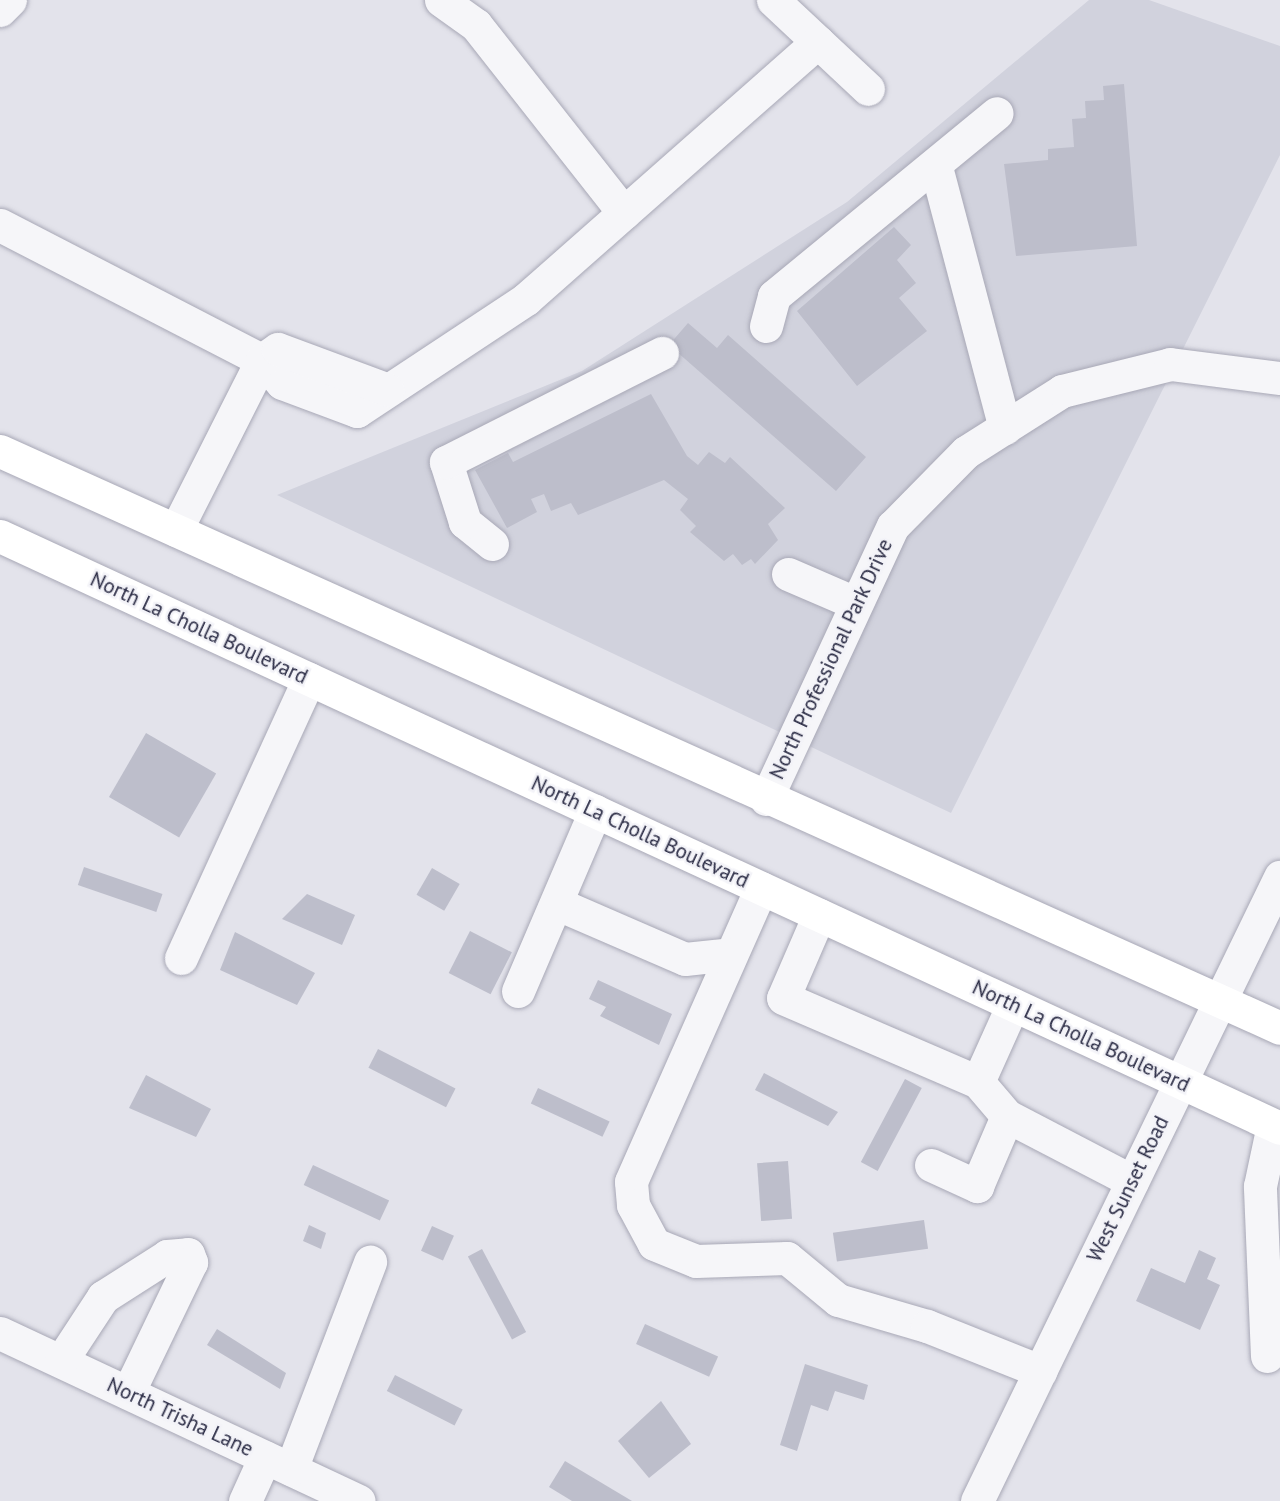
<!DOCTYPE html>
<style>
body{margin:0}
#map{position:relative;width:1280px;height:1501px;overflow:hidden;background:#e3e3eb;font-family:"PT Sans",sans-serif}
div>[style]{position:absolute}
[style*='--x']{left:calc(var(--x)*1px);top:calc(var(--y)*1px);width:calc(var(--w)*1px);rotate:calc(var(--a)*1deg)}
.built>*{inset:0;background:#d1d2dd}
.building>*{inset:0;background:#bdbecb;transform-origin:0 0}
.roads{filter:drop-shadow(0 0 2px #a8a8b6) drop-shadow(0 0 2px #a8a8b6)}
.minor>*{height:33px;margin:-16.5px;padding:0 16.5px;transform-origin:16.5px;border-radius:16.5px;background:#f6f6f9}
.major>*{height:33px;margin:-16.5px;padding:0 16.5px;transform-origin:16.5px;border-radius:16.5px;background:#fff}
span{translate:-50% -50%;white-space:nowrap;text-align:center;line-height:1.15;-webkit-text-stroke:5px #f3f3f8;paint-order:stroke}
.street-label{font-size:21px;color:#2a2b44}
</style>
<div id="map">
<div class="built">
<i style="clip-path:polygon(1089px 0,1149px 0,1280px 46px,1280px 155px,951px 813px,277px 495px,582px 371px,847px 202px)"></i>
</div>
<div class="building">
<i style="clip-path:polygon(1124px 84px,1137px 246px,1016px 256px,1004px 164px,1048px 160px,1048px 149px,1074px 147px,1072px 119px,1086px 118px,1085px 101px,1104px 100px,1103px 86px)"></i>
<i style="clip-path:polygon(894px 227px,911px 245px,897px 260px,916px 283px,899px 298px,927px 331px,857px 386px,797px 311px)"></i>
<i style="clip-path:polygon(688px 323px,717px 348px,728px 335px,866px 457px,836px 491px,669px 345px)"></i>
<i style="clip-path:polygon(651px 394px,687px 456px,698px 465px,709px 452px,725px 463px,730px 457px,785px 508px,768px 524px,778px 540px,755px 564px,751px 559px,742px 565px,733px 554px,724px 561px,690px 532px,696px 526px,680px 510px,688px 499px,664px 480px,578px 515px,571px 503px,551px 511px,544px 494px,531px 499px,537px 512px,507px 528px,475px 470px,508px 453px,513px 462px)"></i>
<i style="left:146px;top:733px;width:81px;height:74px;rotate:30deg"></i>
<i style="left:84px;top:867px;width:83px;height:19px;rotate:19deg"></i>
<i style="left:432px;top:868px;width:32px;height:31px;rotate:30deg"></i>
<i style="clip-path:polygon(307px 894px,355px 915px,342px 945px,282px 919px)"></i>
<i style="left:470px;top:931px;width:47px;height:47px;rotate:27deg"></i>
<i style="clip-path:polygon(235px 932px,315px 973px,297px 1005px,220px 970px)"></i>
<i style="clip-path:polygon(598px 980px,672px 1014px,659px 1045px,600px 1016px,606px 1007px,589px 999px)"></i>
<i style="left:378px;top:1049px;width:87px;height:21px;rotate:27deg"></i>
<i style="clip-path:polygon(764px 1073px,838px 1112px,828px 1126px,755px 1090px)"></i>
<i style="clip-path:polygon(146px 1075px,211px 1109px,196px 1137px,129px 1108px)"></i>
<i style="left:905px;top:1079px;width:19px;height:94px;rotate:28deg"></i>
<i style="left:538px;top:1088px;width:79px;height:17px;rotate:25deg"></i>
<i style="left:788px;top:1161px;width:58px;height:31px;rotate:86deg"></i>
<i style="left:313px;top:1165px;width:84px;height:22px;rotate:25deg"></i>
<i style="left:924px;top:1220px;width:29px;height:92px;rotate:82deg"></i>
<i style="clip-path:polygon(309px 1225px,326px 1233px,321px 1249px,303px 1241px)"></i>
<i style="left:432px;top:1226px;width:24px;height:27px;rotate:24deg"></i>
<i style="left:482px;top:1249px;width:94px;height:16px;rotate:62deg"></i>
<i style="clip-path:polygon(1199px 1250px,1216px 1258px,1207px 1279px,1220px 1285px,1200px 1330px,1136px 1301px,1151px 1268px,1185px 1283px)"></i>
<i style="left:645px;top:1324px;width:80px;height:22px;rotate:24deg"></i>
<i style="clip-path:polygon(217px 1329px,286px 1373px,280px 1389px,207px 1345px)"></i>
<i style="clip-path:polygon(805px 1364px,868px 1385px,864px 1400px,835px 1391px,828px 1411px,811px 1405px,797px 1451px,780px 1445px)"></i>
<i style="left:395px;top:1375px;width:76px;height:18px;rotate:27deg"></i>
<i style="clip-path:polygon(661px 1401px,691px 1444px,649px 1478px,618px 1441px)"></i>
<i style="clip-path:polygon(565px 1461px,632px 1501px,572px 1501px,549px 1487px)"></i>
</div>
<div class="roads">
<div class="minor">
<i style="--x:441;--y:0;--w:43;--a:35.5"></i>
<i style="--x:476;--y:25;--w:239;--a:51.8"></i>
<i style="--x:773;--y:0;--w:130;--a:43.1"></i>
<i style="--x:0;--y:10;--w:14;--a:-45"></i>
<i style="--x:936;--y:167;--w:270;--a:75.2"></i>
<i style="--x:0;--y:225;--w:295;--a:27.3"></i>
<i style="--x:262;--y:360;--w:30;--a:49"></i>
<i style="--x:282;--y:383;--w:80;--a:20.5"></i>
<i style="--x:357;--y:411;--w:203;--a:-33.5"></i>
<i style="--x:526;--y:299;--w:389;--a:-41.4"></i>
<i style="--x:766;--y:326;--w:31;--a:-75"></i>
<i style="--x:774;--y:296;--w:288;--a:-39.4"></i>
<i style="--x:176;--y:530;--w:191;--a:-63.2"></i>
<i style="--x:262;--y:360;--w:19;--a:-35"></i>
<i style="--x:278;--y:349;--w:117;--a:20.4"></i>
<i style="--x:492;--y:544;--w:35;--a:-141"></i>
<i style="--x:465;--y:522;--w:63;--a:-107.6"></i>
<i style="--x:446;--y:462;--w:242;--a:-26.8"></i>
<i style="--x:788;--y:574;--w:71;--a:23.3"></i>
<i style="--x:766;--y:799;--w:301;--a:-65.1"></i>
<i style="--x:893;--y:526;--w:104;--a:-45.4"></i>
<i style="--x:966;--y:452;--w:114;--a:-32.4"></i>
<i style="--x:1062;--y:391;--w:111;--a:-14"></i>
<i style="--x:1170;--y:364;--w:111;--a:7.3"></i>
<i style="--x:761;--y:888;--w:321;--a:113.9"></i>
<i style="--x:631;--y:1182;--w:23;--a:85"></i>
<i style="--x:633;--y:1205;--w:44;--a:61.7"></i>
<i style="--x:654;--y:1244;--w:45;--a:22"></i>
<i style="--x:696;--y:1261;--w:91;--a:-1.9"></i>
<i style="--x:787;--y:1258;--w:66;--a:39.5"></i>
<i style="--x:838;--y:1300;--w:93;--a:16.3"></i>
<i style="--x:927;--y:1326;--w:122;--a:21.7"></i>
<i style="--x:558;--y:904;--w:138;--a:23.4"></i>
<i style="--x:685;--y:959;--w:46;--a:-6.2"></i>
<i style="--x:819;--y:915;--w:90;--a:113.4"></i>
<i style="--x:783;--y:998;--w:212;--a:23.3"></i>
<i style="--x:978;--y:1082;--w:85;--a:-65.8"></i>
<i style="--x:181;--y:958;--w:307;--a:-65.4"></i>
<i style="--x:518;--y:991;--w:196;--a:-66.8"></i>
<i style="--x:1007;--y:1116;--w:141;--a:27.5"></i>
<i style="--x:931;--y:1165;--w:51;--a:24.5"></i>
<i style="--x:977;--y:1186;--w:76;--a:-66.8"></i>
<i style="--x:1007;--y:1116;--w:45;--a:-130.5"></i>
<i style="--x:0;--y:1333;--w:396;--a:25.1"></i>
<i style="--x:1267;--y:1356;--w:170;--a:-92.4"></i>
<i style="--x:1260;--y:1186;--w:62;--a:-78"></i>
<i style="--x:61;--y:1361;--w:77;--a:-56.7"></i>
<i style="--x:103;--y:1297;--w:76;--a:-32.6"></i>
<i style="--x:167;--y:1256;--w:21;--a:-5"></i>
<i style="--x:188;--y:1254;--w:9;--a:69"></i>
<i style="--x:191;--y:1262;--w:145;--a:115.7"></i>
<i style="--x:291;--y:1469;--w:222;--a:-69.1"></i>
<i style="--x:245;--y:1501;--w:48;--a:-65.6"></i>
<i style="--x:977;--y:1501;--w:694;--a:-64.1"></i>
</div>
<div class="major">
<i style="--x:0;--y:451;--w:1404;--a:24.26"></i>
<i style="--x:0;--y:536;--w:1410;--a:24.82"></i>
</div>
</div>
<div class="street-label">
<span style="left:199px;top:628px;rotate:25deg">North La Cholla Boulevard</span>
<span style="left:831px;top:659px;rotate:-65deg">North Professional Park Drive</span>
<span style="left:640px;top:832px;rotate:25deg">North La Cholla Boulevard</span>
<span style="left:1081px;top:1036px;rotate:25deg">North La Cholla Boulevard</span>
<span style="left:1128px;top:1189px;rotate:-64deg">West Sunset Road</span>
<span style="left:180px;top:1417px;rotate:25deg">North Trisha Lane</span>
</div>
</div>
